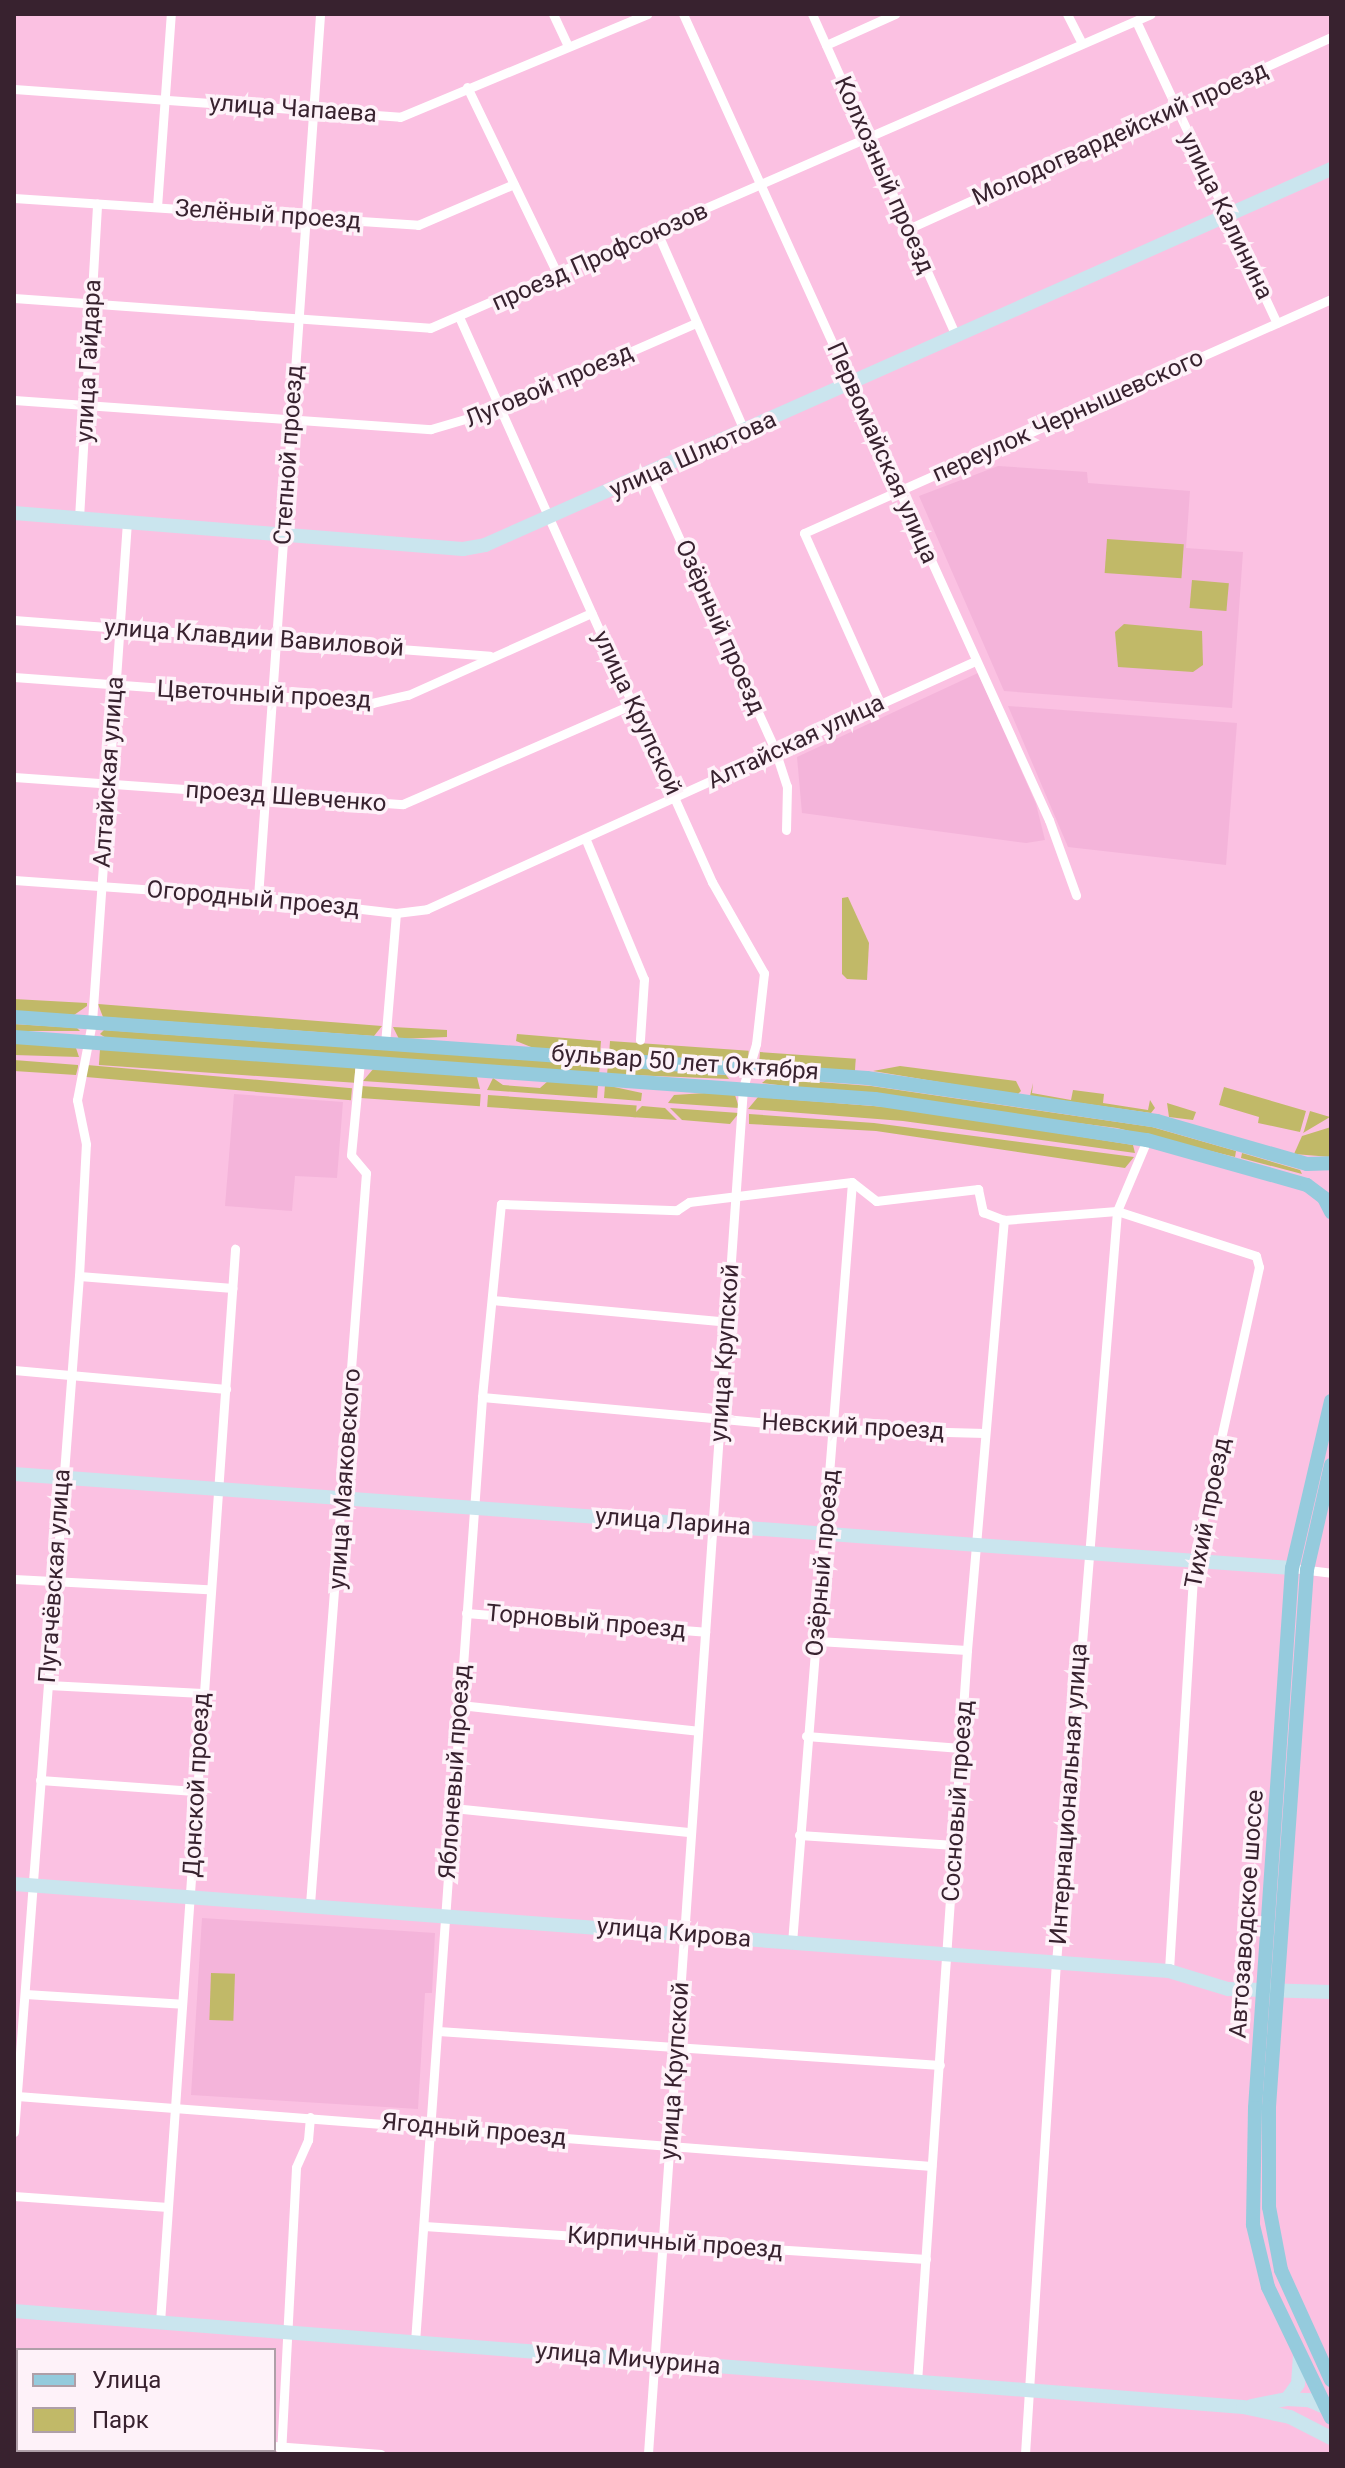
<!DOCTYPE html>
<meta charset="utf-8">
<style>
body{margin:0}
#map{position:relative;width:1345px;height:2468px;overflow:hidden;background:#fbc1e2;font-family:Roboto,sans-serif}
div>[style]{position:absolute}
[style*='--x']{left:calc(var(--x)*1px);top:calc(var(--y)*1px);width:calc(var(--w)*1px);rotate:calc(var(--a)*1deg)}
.built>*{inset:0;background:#f4b4da}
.green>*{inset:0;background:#c1b968;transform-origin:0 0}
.street>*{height:9px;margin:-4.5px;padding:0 4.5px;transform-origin:4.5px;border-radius:4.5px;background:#fff}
.secondary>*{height:14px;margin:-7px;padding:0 7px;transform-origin:7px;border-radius:7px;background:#cae5ee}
.primary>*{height:14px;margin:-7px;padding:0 7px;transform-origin:7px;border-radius:7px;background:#95cbdd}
span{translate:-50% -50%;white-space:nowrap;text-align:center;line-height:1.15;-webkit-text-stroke:7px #fef2f9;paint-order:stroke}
.street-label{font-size:24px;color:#38222f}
.frame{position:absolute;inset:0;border:16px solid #38222f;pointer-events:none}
.legend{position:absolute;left:16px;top:2348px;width:260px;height:104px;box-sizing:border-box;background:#fef2f9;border:2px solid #af9fa8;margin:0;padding:10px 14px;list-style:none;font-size:24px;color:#38222f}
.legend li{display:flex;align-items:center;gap:16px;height:40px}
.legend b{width:40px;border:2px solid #af9fa8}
</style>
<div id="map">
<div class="built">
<i style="clip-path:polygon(998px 466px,1087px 472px,1088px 483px,1190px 491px,1186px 548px,1243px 552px,1232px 708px,1004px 691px,919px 496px)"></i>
<i style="clip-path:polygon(978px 673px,1036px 804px,1045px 840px,1026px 843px,802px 813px,797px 757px)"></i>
<i style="clip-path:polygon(1008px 706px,1237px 723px,1226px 865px,1068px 847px)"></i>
<i style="clip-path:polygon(234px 1094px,343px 1102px,337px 1178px,295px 1176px,292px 1211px,225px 1206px)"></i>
<i style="clip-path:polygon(202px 1918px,435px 1933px,432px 1993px,425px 1993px,418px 2109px,191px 2095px)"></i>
</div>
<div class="green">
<i style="left:1107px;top:539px;width:77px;height:34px;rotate:4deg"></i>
<i style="left:1192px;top:580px;width:37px;height:28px;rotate:5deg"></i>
<i style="clip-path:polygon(1124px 624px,1202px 631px,1203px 665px,1193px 672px,1118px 667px,1115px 632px)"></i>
<i style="clip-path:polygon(848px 897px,869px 943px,867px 980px,847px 979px,842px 974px,842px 898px)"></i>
<i style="clip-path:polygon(14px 999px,87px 1003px,87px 1006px,74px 1015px,14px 1011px)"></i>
<i style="clip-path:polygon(98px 1004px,382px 1026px,374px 1036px,103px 1017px)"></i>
<i style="clip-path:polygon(14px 1024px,77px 1028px,80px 1031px,14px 1031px)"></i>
<i style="clip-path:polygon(393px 1027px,447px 1030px,447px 1037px,399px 1039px)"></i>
<i style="clip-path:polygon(104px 1030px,600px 1065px,599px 1073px,106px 1038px,100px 1034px)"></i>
<i style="clip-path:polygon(517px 1034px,601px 1041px,600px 1054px,536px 1049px,516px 1041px)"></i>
<i style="left:610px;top:1041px;width:139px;height:13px;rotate:4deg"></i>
<i style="clip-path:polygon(14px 1043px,76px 1048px,79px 1057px,14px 1055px)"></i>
<i style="left:100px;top:1049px;width:256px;height:16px;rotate:4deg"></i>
<i style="left:760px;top:1052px;width:96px;height:14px;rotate:4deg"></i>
<i style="clip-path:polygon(14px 1060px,78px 1065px,78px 1067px,76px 1075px,14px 1071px)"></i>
<i style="left:87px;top:1065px;width:266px;height:12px;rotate:5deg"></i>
<i style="clip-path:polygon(608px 1065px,726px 1075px,729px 1079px,607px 1074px)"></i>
<i style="clip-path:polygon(900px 1066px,1016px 1081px,1021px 1091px,1017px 1095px,873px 1071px)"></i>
<i style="clip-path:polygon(374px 1068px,477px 1077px,480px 1089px,363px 1081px)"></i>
<i style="clip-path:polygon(493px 1078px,503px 1085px,540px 1088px,548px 1081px,598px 1085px,597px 1098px,487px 1090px)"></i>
<i style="clip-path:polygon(768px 1078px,871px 1086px,1152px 1127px,1236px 1151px,1235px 1157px,1117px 1128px,762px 1083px)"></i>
<i style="clip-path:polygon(1033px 1083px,1032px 1093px,1071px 1100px,1073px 1090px,1104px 1094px,1103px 1103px,1148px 1110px,1150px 1100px,1155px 1108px,1151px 1113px,1030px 1096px)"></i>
<i style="clip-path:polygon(605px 1085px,642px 1093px,641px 1101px,604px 1098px)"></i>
<i style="left:361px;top:1086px;width:120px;height:12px;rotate:4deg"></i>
<i style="clip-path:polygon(1224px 1087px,1306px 1111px,1300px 1132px,1258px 1123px,1259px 1117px,1219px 1105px)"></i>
<i style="clip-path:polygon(705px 1093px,735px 1095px,739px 1108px,668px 1103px,674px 1095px)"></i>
<i style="left:488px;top:1095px;width:149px;height:12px;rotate:4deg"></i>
<i style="clip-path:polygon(758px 1097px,898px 1108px,1133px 1145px,1135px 1153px,903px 1121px,748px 1109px)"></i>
<i style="clip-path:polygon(1167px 1103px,1196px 1112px,1193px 1120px,1169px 1117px)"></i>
<i style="clip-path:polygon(642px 1106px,665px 1108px,677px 1120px,631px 1117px)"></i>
<i style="clip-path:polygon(670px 1108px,739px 1113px,730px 1124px,682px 1120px)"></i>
<i style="clip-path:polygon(1310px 1111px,1330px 1117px,1303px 1133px,1304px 1131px)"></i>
<i style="clip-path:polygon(749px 1114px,874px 1123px,1134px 1157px,1125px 1168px,876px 1131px,749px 1124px)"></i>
<i style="clip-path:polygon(1331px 1127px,1331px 1157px,1294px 1154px,1302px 1136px)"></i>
<i style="clip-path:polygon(1242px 1153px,1300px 1170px,1302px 1174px,1241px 1158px)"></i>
<i style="left:211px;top:1973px;width:24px;height:47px;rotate:2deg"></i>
</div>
<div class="street">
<i style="--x:553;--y:14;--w:35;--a:65"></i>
<i style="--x:683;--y:14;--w:885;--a:65.58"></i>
<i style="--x:1049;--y:820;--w:80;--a:70.2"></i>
<i style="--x:812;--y:14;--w:353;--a:65.9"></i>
<i style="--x:1067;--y:14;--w:30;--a:63"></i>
<i style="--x:1136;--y:21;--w:333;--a:65"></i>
<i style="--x:826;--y:45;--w:76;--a:-24.2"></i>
<i style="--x:467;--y:87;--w:209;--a:64.2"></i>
<i style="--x:14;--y:89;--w:387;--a:4.1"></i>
<i style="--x:400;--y:117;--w:268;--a:-22.6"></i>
<i style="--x:14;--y:198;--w:405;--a:3.8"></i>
<i style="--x:418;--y:225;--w:104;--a:-23.1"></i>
<i style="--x:157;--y:207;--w:194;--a:-85.9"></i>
<i style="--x:908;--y:229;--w:465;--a:-24.4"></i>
<i style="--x:657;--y:232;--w:219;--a:66.3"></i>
<i style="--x:14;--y:298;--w:417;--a:4.1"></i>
<i style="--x:430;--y:328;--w:786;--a:-23.53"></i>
<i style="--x:460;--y:319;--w:617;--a:65.89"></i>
<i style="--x:712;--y:882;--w:105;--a:60.3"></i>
<i style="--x:764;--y:973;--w:71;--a:96.4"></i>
<i style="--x:756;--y:1044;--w:46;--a:106.5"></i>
<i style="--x:743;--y:1088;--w:1369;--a:93.98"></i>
<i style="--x:14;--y:400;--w:418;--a:4"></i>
<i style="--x:431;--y:429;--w:71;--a:-16.4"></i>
<i style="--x:499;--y:409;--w:215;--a:-23.6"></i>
<i style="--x:650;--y:474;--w:303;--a:65.6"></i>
<i style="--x:775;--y:750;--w:38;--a:72"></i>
<i style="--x:787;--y:786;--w:44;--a:91.3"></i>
<i style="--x:79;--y:518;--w:315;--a:-86.7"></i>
<i style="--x:14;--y:620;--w:477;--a:4.3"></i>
<i style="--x:14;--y:677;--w:359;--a:4.2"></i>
<i style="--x:372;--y:703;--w:37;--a:-13"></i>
<i style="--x:408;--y:695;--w:201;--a:-24.1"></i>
<i style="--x:880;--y:703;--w:186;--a:-114.1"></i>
<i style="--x:804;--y:533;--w:577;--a:-23.94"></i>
<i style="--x:14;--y:777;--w:390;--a:4"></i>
<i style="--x:403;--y:804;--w:251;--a:-23.5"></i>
<i style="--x:586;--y:840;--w:151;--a:67.4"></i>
<i style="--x:644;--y:979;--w:61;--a:93.8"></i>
<i style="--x:14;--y:880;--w:245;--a:4"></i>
<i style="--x:258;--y:897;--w:139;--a:6.6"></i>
<i style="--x:396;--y:913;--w:31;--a:-7"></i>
<i style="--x:427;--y:909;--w:602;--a:-24.35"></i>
<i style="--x:258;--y:897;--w:885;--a:-85.98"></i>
<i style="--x:385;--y:1044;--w:131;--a:-85.2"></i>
<i style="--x:79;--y:1276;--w:154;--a:4.5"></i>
<i style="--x:492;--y:1300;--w:236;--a:5.3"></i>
<i style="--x:14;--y:1370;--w:213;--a:5.1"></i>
<i style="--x:482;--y:1397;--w:353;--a:5.2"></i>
<i style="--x:834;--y:1429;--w:151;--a:1.5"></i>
<i style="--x:1292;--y:1568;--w:39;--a:7"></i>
<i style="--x:14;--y:1579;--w:194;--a:3"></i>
<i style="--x:466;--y:1613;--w:240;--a:4.5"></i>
<i style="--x:818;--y:1641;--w:149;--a:3.5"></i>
<i style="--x:48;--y:1685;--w:154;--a:3"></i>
<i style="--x:460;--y:1705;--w:239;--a:6.2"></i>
<i style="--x:806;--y:1736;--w:155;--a:4.4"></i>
<i style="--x:40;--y:1780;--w:155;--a:4.1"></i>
<i style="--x:453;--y:1808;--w:239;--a:5.8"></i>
<i style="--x:799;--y:1835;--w:156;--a:3.7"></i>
<i style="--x:310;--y:1904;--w:733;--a:-85.62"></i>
<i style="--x:366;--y:1173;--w:23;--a:-130"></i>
<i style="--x:351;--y:1155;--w:94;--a:-84.5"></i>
<i style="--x:792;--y:1943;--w:763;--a:-85.49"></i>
<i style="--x:25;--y:1994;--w:157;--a:3.6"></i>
<i style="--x:438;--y:2031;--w:503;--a:3.87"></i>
<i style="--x:17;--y:2096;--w:917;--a:4.38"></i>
<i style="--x:14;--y:2132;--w:858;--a:-85.66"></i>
<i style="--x:79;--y:1276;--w:132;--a:-87"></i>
<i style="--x:86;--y:1144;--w:45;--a:-101.6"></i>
<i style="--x:77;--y:1100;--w:79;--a:-79.1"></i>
<i style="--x:92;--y:1022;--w:502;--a:-86"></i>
<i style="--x:14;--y:2196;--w:154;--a:4.1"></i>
<i style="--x:424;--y:2226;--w:503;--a:3.76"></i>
<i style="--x:160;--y:2322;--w:1076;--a:-86"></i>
<i style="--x:415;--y:2342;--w:947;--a:-85.94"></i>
<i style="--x:482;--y:1397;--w:194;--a:-84.4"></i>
<i style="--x:501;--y:1204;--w:176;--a:2"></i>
<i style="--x:677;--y:1210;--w:14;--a:-34"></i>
<i style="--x:689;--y:1202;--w:164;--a:-7"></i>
<i style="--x:852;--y:1182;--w:31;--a:38"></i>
<i style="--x:876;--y:1201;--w:103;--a:-6.7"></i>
<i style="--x:978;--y:1189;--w:24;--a:78"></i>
<i style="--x:983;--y:1212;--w:22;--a:21"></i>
<i style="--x:1004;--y:1220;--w:113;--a:-4.6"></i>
<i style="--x:1117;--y:1211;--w:146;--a:17.9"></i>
<i style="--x:1256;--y:1256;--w:11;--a:75"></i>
<i style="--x:1259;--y:1267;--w:301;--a:102.5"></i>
<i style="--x:1194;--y:1561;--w:411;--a:93.5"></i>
<i style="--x:917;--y:2382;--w:734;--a:-86.09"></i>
<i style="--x:967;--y:1650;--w:432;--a:-85.1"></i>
<i style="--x:14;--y:2426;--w:4;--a:0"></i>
<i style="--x:274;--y:2446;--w:107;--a:4.3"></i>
<i style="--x:281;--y:2454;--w:287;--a:-87"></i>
<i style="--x:296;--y:2167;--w:30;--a:-66"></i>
<i style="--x:308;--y:2140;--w:23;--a:-85"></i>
<i style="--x:1025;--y:2454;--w:492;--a:-86.4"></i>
<i style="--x:1056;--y:1963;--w:754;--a:-85.36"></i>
<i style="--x:1117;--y:1211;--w:77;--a:-67.1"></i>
</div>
<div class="secondary">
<i style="--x:14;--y:513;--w:450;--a:4.6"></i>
<i style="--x:463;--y:549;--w:22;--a:-10"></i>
<i style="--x:485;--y:545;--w:926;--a:-23.96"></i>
<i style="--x:14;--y:1474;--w:1281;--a:4.21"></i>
<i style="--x:14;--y:1884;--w:1158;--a:4.31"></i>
<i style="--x:1169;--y:1971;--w:62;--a:17"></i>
<i style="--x:1228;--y:1989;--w:103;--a:1.7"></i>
<i style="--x:14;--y:2311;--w:1233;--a:4.47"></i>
<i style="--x:1243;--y:2407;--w:48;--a:12"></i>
<i style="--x:1290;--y:2417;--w:46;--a:27.1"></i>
<i style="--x:1287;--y:2399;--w:22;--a:3"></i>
<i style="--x:1309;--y:2400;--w:24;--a:24"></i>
<i style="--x:1251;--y:2406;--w:37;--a:-11"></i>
<i style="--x:1287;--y:2399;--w:19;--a:-54"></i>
<i style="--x:1298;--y:2384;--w:27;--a:-86"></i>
</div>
<div class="primary">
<i style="--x:14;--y:1017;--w:855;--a:4.09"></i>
<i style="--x:867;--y:1078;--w:293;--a:8.4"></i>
<i style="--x:1157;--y:1121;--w:156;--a:16"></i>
<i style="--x:1307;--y:1164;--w:24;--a:-2"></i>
<i style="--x:14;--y:1037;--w:863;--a:4.12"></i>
<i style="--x:875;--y:1099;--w:275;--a:8.6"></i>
<i style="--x:1147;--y:1140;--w:166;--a:15.7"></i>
<i style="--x:1307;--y:1185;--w:21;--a:37"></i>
<i style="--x:1324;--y:1198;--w:16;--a:63"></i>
<i style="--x:1331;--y:1401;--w:171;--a:103.1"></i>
<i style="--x:1292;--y:1568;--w:541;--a:93.92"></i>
<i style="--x:1255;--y:2108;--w:117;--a:91"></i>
<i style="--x:1253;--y:2225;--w:64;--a:76.4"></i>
<i style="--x:1268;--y:2287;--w:145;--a:64.3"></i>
<i style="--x:1331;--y:1465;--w:108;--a:102.9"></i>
<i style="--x:1307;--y:1570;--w:538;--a:94.05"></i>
<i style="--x:1269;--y:2107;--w:100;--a:90"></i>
<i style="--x:1269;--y:2207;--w:64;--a:79.2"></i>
<i style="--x:1281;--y:2270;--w:121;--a:65.6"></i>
</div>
<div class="street-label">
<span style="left:293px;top:109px;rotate:4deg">улица Чапаева</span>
<span style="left:1120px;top:134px;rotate:-24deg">Молодогвардейский проезд</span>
<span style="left:884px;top:175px;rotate:66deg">Колхозный проезд</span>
<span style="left:268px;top:215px;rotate:4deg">Зелёный проезд</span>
<span style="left:1226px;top:216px;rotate:64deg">улица Калинина</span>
<span style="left:600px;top:257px;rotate:-24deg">проезд Профсоюзов</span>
<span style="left:89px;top:361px;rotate:-87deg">улица Гайдара</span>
<span style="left:549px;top:386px;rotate:-23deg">Луговой проезд</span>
<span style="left:1068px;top:416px;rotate:-24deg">переулок Чернышевского</span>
<span style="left:882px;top:453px;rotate:66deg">Первомайская улица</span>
<span style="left:289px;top:455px;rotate:-86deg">Степной проезд</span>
<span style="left:693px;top:455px;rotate:-24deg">улица Шлютова</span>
<span style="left:720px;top:627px;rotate:66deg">Озёрный проезд</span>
<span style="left:254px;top:638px;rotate:4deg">улица Клавдии Вавиловой</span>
<span style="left:264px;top:695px;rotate:3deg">Цветочный проезд</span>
<span style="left:637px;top:713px;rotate:65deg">улица Крупской</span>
<span style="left:796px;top:742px;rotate:-25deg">Алтайская улица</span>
<span style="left:109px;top:772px;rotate:-86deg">Алтайская улица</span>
<span style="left:286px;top:797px;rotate:4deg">проезд Шевченко</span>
<span style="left:253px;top:899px;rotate:5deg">Огородный проезд</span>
<span style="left:685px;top:1063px;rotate:4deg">бульвар 50 лет Октября</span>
<span style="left:725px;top:1353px;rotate:-86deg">улица Крупской</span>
<span style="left:853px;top:1427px;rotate:3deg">Невский проезд</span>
<span style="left:345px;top:1479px;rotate:-86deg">улица Маяковского</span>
<span style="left:1208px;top:1513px;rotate:-79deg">Тихий проезд</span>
<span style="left:673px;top:1522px;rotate:4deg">улица Ларина</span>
<span style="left:823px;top:1563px;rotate:-85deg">Озёрный проезд</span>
<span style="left:55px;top:1576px;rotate:-86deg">Пугачёвская улица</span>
<span style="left:586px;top:1622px;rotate:5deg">Торновый проезд</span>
<span style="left:455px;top:1772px;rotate:-86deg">Яблоневый проезд</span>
<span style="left:197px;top:1785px;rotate:-87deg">Донской проезд</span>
<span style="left:1069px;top:1794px;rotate:-86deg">Интернациональная улица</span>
<span style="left:958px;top:1801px;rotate:-86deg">Сосновый проезд</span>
<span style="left:1247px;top:1914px;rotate:-86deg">Автозаводское шоссе</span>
<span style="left:674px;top:1933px;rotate:5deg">улица Кирова</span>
<span style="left:675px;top:2071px;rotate:-86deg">улица Крупской</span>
<span style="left:474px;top:2130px;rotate:5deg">Ягодный проезд</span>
<span style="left:675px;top:2243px;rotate:4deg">Кирпичный проезд</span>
<span style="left:628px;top:2359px;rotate:5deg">улица Мичурина</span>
</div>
<div class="frame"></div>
<ul class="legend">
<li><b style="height:10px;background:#95cbdd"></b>Улица</li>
<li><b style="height:22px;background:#c1b968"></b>Парк</li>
</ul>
</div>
